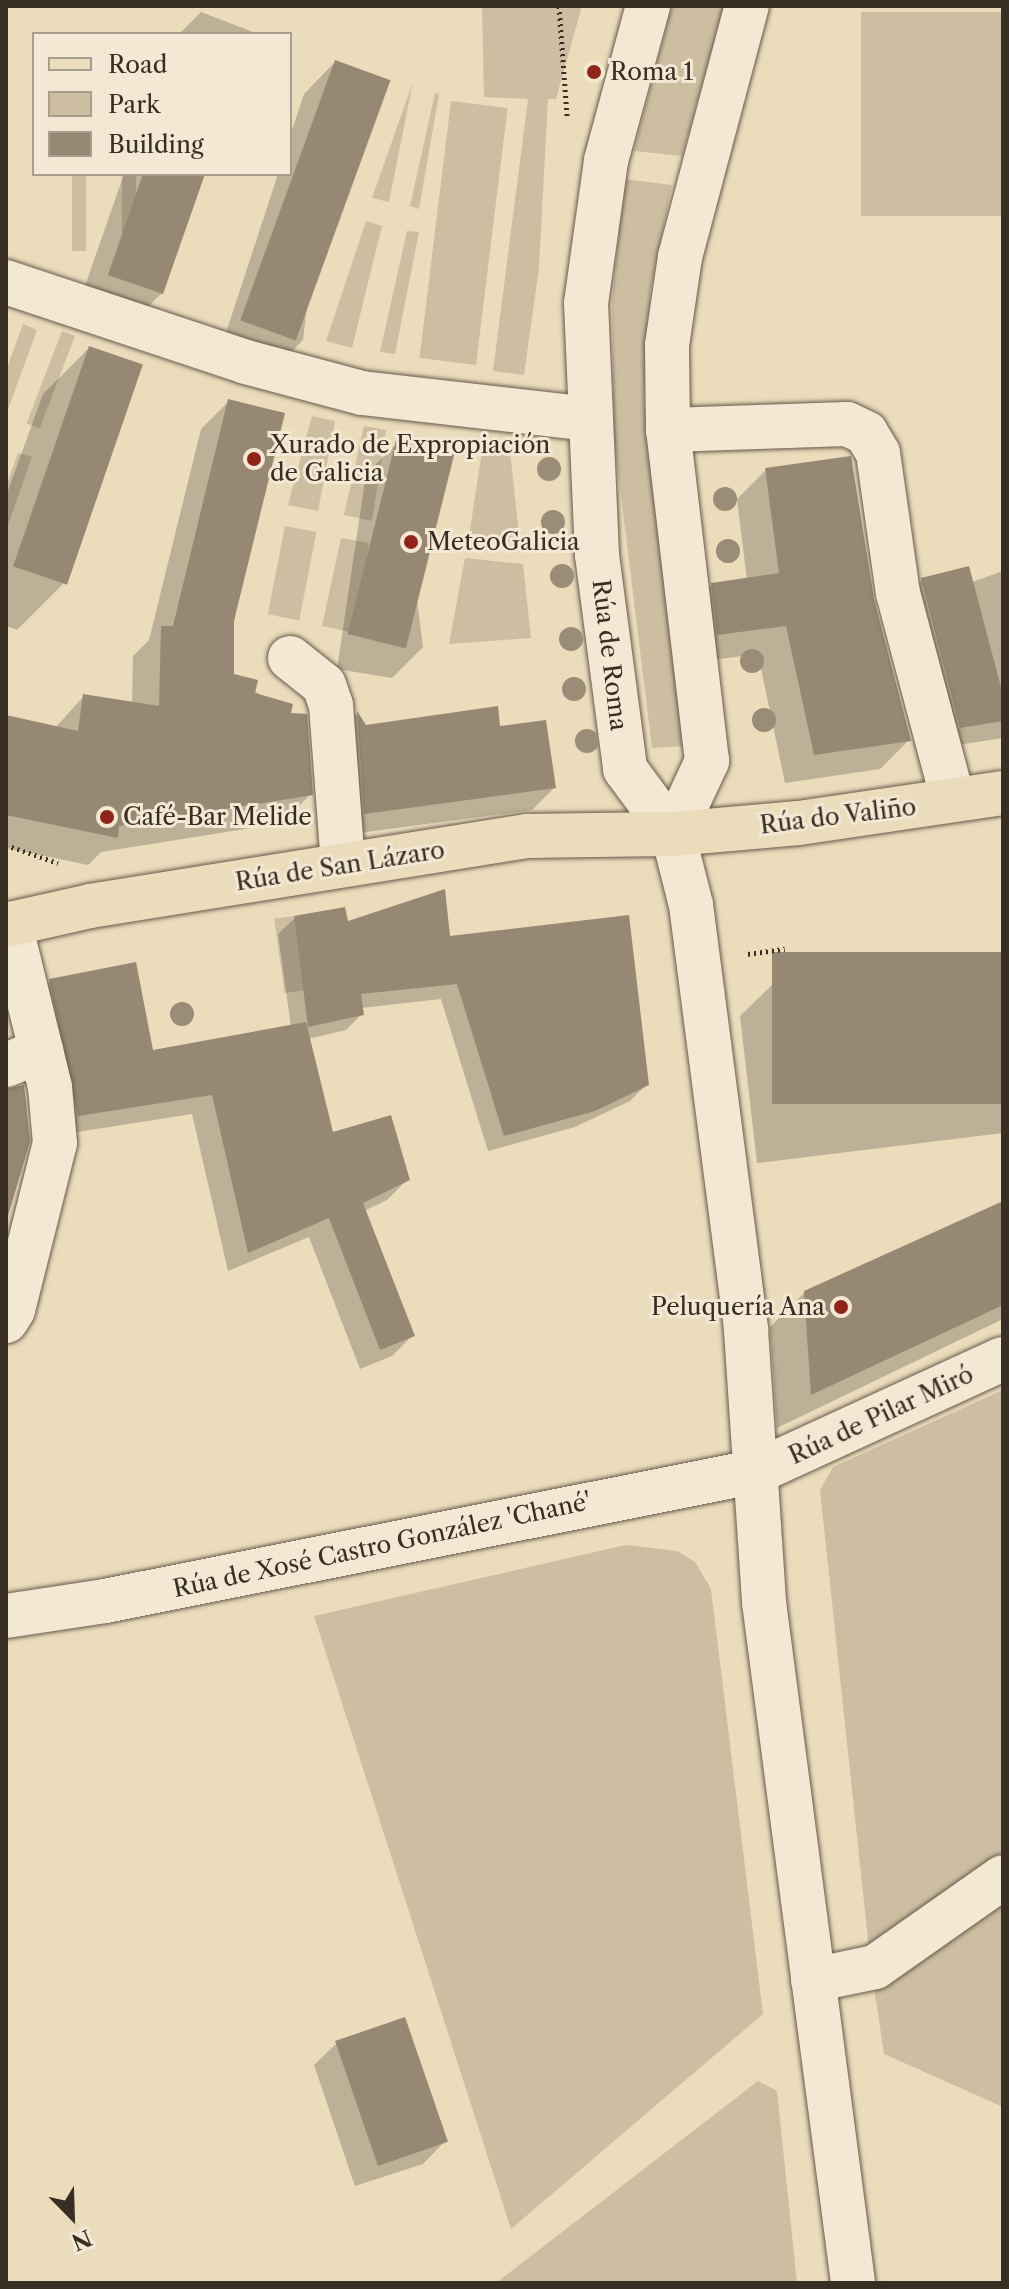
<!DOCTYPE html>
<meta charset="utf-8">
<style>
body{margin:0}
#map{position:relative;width:1009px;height:2289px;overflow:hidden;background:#ebdcbc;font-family:"Libre Caslon Text",serif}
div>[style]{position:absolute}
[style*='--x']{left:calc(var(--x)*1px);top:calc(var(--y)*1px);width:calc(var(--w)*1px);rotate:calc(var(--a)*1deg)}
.green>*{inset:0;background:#cdbea2;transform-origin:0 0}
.shadow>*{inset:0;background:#0003}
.building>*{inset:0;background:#968873;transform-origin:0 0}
.path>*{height:5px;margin-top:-2.5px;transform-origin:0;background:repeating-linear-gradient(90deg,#392e24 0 2px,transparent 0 6px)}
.roads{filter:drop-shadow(0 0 2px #665a4a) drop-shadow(0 0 2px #665a4a)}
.minor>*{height:44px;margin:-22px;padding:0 22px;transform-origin:22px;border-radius:22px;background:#f2e8d3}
.major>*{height:44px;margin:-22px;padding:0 22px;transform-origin:22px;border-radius:22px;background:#ebdcbc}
.trees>*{width:24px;height:24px;margin:-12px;border-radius:50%;background:#9a8c76}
.dots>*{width:22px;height:22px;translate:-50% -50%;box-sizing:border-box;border:4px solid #f2e8d3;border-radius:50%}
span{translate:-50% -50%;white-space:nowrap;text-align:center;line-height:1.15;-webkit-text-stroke:6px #f2e8d3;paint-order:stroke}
.poi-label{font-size:24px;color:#392e24}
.left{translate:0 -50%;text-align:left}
.right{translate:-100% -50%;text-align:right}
.street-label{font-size:24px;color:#392e24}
.frame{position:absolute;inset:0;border:8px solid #392e24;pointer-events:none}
.legend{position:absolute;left:32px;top:32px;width:260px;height:144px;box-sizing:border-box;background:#f2e8d3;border:2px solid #a89e8d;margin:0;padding:10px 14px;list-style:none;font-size:24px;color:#392e24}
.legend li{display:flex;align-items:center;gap:16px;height:40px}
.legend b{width:40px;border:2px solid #a89e8d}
.north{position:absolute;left:32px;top:2177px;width:80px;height:80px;-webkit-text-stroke:6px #f2e8d3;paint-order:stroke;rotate:157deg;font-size:22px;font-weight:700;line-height:32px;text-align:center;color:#392e24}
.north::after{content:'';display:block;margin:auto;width:28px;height:36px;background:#392e24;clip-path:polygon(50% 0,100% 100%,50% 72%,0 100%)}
</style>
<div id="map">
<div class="green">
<i style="clip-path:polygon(482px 6px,582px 6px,556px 99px,548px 99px,539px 268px,524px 375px,493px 371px,528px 99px,484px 97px)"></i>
<i style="clip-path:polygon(672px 6px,724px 6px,682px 156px,634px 151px)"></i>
<i style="left:861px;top:12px;width:142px;height:204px"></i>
<i style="clip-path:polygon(413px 82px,389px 202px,372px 198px)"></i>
<i style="clip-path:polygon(435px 93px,439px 94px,419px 209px,410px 206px)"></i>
<i style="left:451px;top:101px;width:57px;height:259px;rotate:7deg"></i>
<i style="left:72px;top:174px;width:14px;height:77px"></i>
<i style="left:122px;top:174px;width:14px;height:95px"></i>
<i style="clip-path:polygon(624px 179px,672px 185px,650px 292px,644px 400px,684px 746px,652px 748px,614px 439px,612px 301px)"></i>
<i style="clip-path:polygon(366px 221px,382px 226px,352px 348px,326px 341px)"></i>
<i style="clip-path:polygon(407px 231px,419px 232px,395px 354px,380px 352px)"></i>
<i style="clip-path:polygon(23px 324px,37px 330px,6px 415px,6px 371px)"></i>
<i style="left:62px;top:331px;width:14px;height:99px;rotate:21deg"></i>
<i style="clip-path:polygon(312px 416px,335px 421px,318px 511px,288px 505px)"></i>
<i style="clip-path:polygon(364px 426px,386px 430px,372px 521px,344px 515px)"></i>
<i style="clip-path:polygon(483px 445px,510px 450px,520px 545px,469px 536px)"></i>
<i style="clip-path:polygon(18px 453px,32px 457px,6px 531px,6px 486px)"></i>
<i style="left:285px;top:526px;width:32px;height:90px;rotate:11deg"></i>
<i style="clip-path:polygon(341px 538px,369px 543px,355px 633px,322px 626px)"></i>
<i style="clip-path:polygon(465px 558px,523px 564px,531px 638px,449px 644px)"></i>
<i style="left:294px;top:916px;width:75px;height:20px;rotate:82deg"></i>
<i style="clip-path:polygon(1003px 1390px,1003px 1867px,869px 1949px,820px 1490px,833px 1467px)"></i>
<i style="clip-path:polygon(626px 1545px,677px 1551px,695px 1562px,711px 1589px,763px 2014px,511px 2229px,314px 1616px)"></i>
<i style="clip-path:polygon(1003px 1900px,1003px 2107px,884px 2054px,874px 1987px)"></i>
<i style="clip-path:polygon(758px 2081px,777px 2091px,797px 2283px,496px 2283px)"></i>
</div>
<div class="shadow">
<i style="clip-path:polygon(201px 12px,253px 32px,253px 34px,179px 34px)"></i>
<i style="clip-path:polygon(335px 62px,303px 340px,272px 372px,219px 354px,278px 174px,290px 174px,290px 136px,304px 94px)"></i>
<i style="clip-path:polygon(124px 174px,203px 174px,162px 293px,130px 324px,78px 306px)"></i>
<i style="clip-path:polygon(89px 348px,63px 584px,17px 630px,6px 626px,6px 496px,43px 394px)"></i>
<i style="clip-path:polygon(229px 401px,232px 675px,289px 715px,311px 794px,282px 823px,101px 852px,88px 865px,6px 848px,6px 717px,55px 728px,84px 696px,132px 704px,133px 656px,149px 640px,201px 429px)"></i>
<i style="clip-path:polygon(397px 443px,423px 647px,392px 678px,337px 669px,366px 474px)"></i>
<i style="clip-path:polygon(766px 470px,909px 740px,880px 769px,785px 783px,758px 654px,689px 663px,683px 614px,712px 585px,747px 580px,737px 499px)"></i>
<i style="clip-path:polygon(1003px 571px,1003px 738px,938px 748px,900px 602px,922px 580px,972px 582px)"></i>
<i style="clip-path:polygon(356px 714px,365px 728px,499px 728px,554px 788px,532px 810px,343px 835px,335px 735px)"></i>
<i style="clip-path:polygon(295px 918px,448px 938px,647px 1084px,630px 1101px,575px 1127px,488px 1151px,441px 999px,361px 1008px,362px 1014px,346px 1030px,308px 1039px,332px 1135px,407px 1180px,387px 1200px,364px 1211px,412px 1336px,392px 1356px,360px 1369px,309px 1237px,228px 1271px,192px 1114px,58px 1135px,30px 1001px,50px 981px,151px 1052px,291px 1027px,278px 934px)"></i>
<i style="clip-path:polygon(1003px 954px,1003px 1133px,757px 1163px,740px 1016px,775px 982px)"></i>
<i style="clip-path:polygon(1003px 1203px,1003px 1319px,777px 1428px,770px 1327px,805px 1292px)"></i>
<i style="clip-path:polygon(337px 2043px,445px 2141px,423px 2164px,355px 2186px,314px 2065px)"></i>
</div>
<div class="building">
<i style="left:335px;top:60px;width:59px;height:277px;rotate:20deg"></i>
<i style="clip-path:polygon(143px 174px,205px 174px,163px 294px,108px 275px)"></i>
<i style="left:89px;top:346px;width:57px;height:233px;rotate:19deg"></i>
<i style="clip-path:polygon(228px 399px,285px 413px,234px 621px,234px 674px,258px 680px,255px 693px,293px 704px,291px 713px,307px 714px,313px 795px,119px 826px,118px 838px,6px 815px,6px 715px,78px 731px,83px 694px,159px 706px,161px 626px,173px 626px)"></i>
<i style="left:396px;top:440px;width:60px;height:200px;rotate:14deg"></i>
<i style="clip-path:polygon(851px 456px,874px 599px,911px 741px,814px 755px,786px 626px,717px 635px,711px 583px,779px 573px,765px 468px)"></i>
<i style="clip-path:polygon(969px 566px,1003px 695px,1003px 721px,960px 728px,921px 578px)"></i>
<i style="clip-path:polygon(498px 706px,500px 726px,546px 720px,556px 788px,364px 814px,357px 711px,366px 725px)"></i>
<i style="clip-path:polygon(445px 889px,450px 936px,629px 915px,649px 1085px,595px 1111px,504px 1136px,457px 984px,361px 994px,364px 1015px,308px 1027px,294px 916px,345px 907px,348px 921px)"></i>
<i style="left:1003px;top:952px;width:152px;height:231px;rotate:90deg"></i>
<i style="clip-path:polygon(136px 962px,153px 1050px,306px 1022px,333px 1132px,391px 1115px,410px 1180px,363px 1203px,415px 1336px,380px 1350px,329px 1218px,248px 1253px,212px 1095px,78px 1116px,49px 979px)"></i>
<i style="clip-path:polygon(24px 1085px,30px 1141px,6px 1223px,6px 1089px)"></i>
<i style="clip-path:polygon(1003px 1201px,1003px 1305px,811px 1395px,804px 1291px)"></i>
<i style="left:405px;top:2017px;width:132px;height:74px;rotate:71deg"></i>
</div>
<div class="path">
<i style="--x:559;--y:6;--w:110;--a:85.8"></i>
<i style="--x:6;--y:845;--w:55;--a:19.1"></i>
<i style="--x:748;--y:954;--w:37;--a:-8"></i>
</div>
<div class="roads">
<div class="minor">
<i style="--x:648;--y:6;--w:161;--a:105.2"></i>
<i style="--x:606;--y:161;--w:143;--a:98"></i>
<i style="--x:586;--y:303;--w:252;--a:87.5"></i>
<i style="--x:597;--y:555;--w:216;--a:82.5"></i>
<i style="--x:625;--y:769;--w:81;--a:53.6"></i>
<i style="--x:673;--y:834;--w:73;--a:75.8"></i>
<i style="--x:691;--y:905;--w:429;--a:82.6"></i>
<i style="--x:746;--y:1330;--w:273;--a:86.2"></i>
<i style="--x:764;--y:1602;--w:687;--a:82.55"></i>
<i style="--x:6;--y:282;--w:253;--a:18.4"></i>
<i style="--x:246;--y:362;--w:120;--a:15"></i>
<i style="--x:362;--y:393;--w:228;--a:6.5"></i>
<i style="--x:668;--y:430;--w:179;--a:-1.9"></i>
<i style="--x:847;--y:424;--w:21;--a:25"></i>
<i style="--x:866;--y:433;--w:23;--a:59"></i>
<i style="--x:878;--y:453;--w:141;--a:81.9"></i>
<i style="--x:898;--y:593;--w:214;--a:75.1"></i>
<i style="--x:290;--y:658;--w:43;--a:38.5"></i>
<i style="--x:324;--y:685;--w:21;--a:71"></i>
<i style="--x:331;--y:705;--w:160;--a:85.7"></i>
<i style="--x:673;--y:834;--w:81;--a:-65"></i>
<i style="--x:707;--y:761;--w:333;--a:-96.7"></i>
<i style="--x:668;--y:430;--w:85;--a:-90.7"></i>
<i style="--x:667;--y:345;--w:89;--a:-81.6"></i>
<i style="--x:680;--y:257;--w:260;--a:-75.1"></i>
<i style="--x:6;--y:1065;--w:38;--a:-22"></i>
<i style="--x:6;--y:1321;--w:13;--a:-58"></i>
<i style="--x:13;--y:1310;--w:172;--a:-75.9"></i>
<i style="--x:55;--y:1143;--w:56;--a:-95.1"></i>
<i style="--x:50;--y:1087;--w:168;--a:-103.8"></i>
<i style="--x:6;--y:1616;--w:100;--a:-8.6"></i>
<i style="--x:105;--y:1601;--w:666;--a:-11.26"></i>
<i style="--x:758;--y:1471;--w:269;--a:-24.6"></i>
<i style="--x:813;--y:1980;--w:63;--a:-11.8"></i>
<i style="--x:875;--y:1967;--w:156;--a:-35.1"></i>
</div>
<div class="major">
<i style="--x:6;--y:925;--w:86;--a:-12.7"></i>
<i style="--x:90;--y:906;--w:444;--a:-9.1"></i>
<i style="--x:528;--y:836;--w:145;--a:-0.8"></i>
<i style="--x:673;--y:834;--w:126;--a:-5"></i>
<i style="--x:799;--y:823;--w:206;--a:-8.4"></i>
</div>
</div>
<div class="trees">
<i style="left:549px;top:469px"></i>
<i style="left:725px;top:499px"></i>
<i style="left:553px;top:522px"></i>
<i style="left:728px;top:551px"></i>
<i style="left:562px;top:576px"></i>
<i style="left:571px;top:639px"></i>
<i style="left:752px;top:661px"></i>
<i style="left:574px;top:689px"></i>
<i style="left:764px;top:720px"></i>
<i style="left:587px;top:741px"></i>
<i style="left:182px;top:1014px"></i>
</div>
<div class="dots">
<i style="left:594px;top:72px;background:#8f2418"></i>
<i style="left:254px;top:459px;background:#8f2418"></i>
<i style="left:411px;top:542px;background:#8f2418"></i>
<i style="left:107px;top:817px;background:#8f2418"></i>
<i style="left:841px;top:1307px;background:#8f2418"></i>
</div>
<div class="poi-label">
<span class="left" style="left:610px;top:72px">Roma 1</span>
<span class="left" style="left:270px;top:459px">Xurado de Expropiación<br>de Galicia</span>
<span class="left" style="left:427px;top:542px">MeteoGalicia</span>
<span class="left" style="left:123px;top:817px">Café-Bar Melide</span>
<span class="right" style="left:825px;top:1307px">Peluquería Ana</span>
</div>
<div class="street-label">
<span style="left:610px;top:655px;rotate:83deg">Rúa de Roma</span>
<span style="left:838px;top:816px;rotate:-7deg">Rúa do Valiño</span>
<span style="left:340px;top:866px;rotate:-9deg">Rúa de San Lázaro</span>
<span style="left:881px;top:1415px;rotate:-25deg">Rúa de Pilar Miró</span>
<span style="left:382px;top:1545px;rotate:-12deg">Rúa de Xosé Castro González 'Chané'</span>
</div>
<div class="frame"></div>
<ul class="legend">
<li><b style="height:10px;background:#ebdcbc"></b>Road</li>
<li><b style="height:22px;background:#cdbea2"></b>Park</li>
<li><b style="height:22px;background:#968873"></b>Building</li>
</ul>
<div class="north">N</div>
</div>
